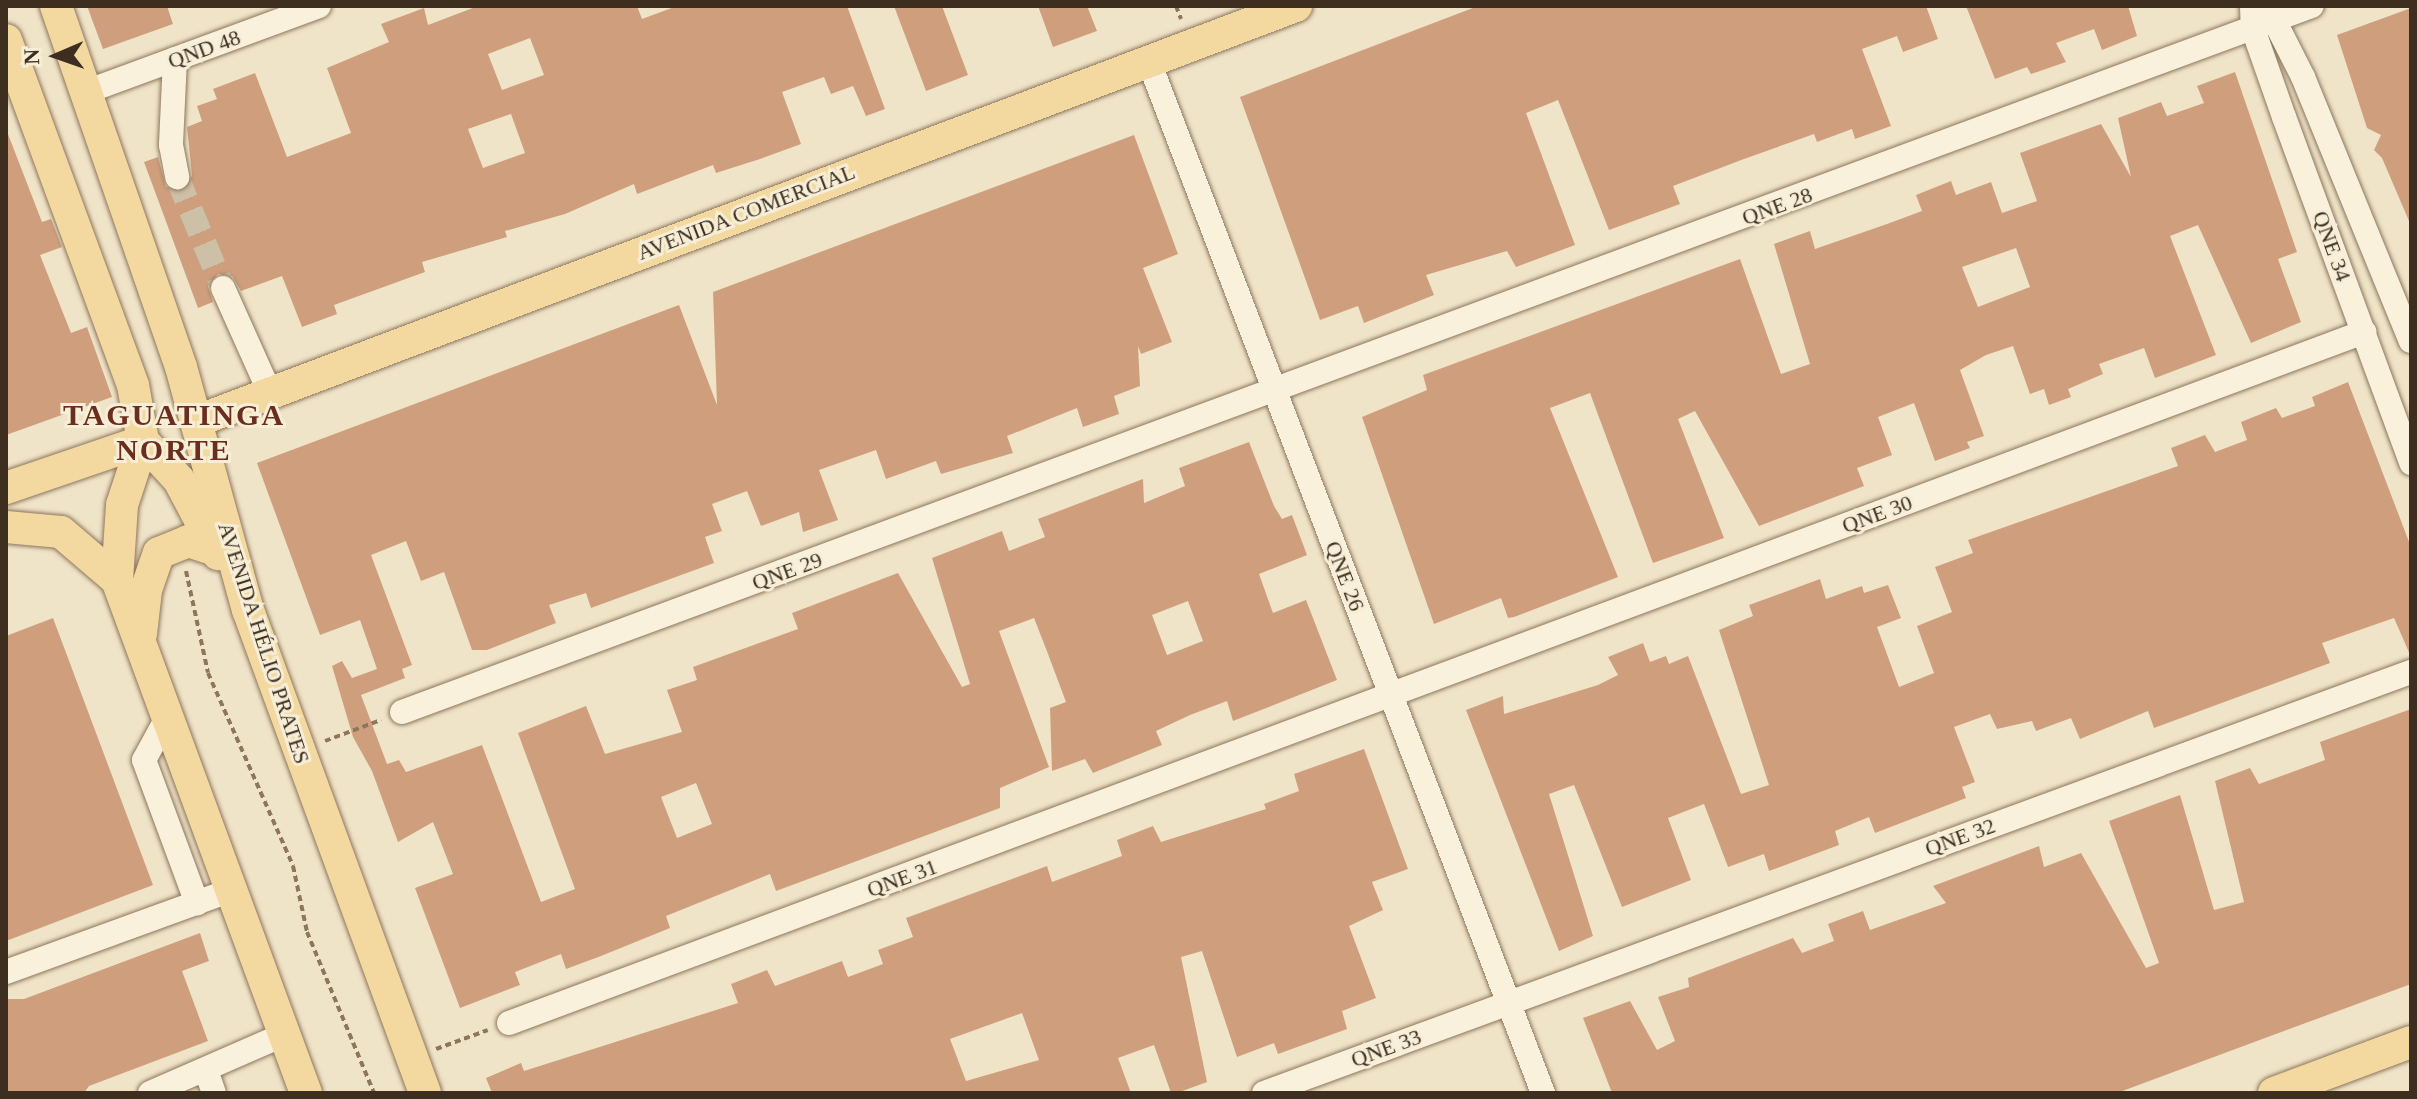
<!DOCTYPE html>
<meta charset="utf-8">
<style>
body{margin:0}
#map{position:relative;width:2417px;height:1099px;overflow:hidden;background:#f0e4c8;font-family:Georgia,serif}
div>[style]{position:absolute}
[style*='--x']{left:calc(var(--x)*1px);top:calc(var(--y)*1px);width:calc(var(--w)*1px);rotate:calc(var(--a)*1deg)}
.building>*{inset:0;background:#cf9f7d}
.minor-tunnel>*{height:24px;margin-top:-12px;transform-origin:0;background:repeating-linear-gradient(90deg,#ccc0a6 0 24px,transparent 0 36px)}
.path>*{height:4px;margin-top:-2px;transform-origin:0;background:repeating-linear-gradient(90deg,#8d765c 0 6px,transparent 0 10px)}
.roads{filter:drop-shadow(0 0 2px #8d765c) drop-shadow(0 0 2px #8d765c)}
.minor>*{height:24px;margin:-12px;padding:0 12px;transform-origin:12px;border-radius:12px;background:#faf1dc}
.major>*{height:32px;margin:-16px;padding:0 16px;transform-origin:16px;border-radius:16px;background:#f3d9a0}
span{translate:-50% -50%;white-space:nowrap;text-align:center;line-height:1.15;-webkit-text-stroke:6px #f7eed8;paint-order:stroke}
.street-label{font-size:22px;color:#3d2e20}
.district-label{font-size:30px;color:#6b2e1e;font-weight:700;letter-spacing:2px}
.frame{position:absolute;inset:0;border:8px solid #3d2e20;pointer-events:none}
.north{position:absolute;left:16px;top:16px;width:80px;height:80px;-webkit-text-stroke:6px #f7eed8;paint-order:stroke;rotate:268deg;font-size:22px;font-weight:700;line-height:32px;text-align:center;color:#3d2e20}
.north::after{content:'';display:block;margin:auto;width:28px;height:36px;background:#3d2e20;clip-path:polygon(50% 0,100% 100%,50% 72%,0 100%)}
</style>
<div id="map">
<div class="building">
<i style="clip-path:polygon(87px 6px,167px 6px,173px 24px,103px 49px)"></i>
<i style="clip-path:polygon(evenodd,478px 6px,637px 6px,642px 19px,677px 6px,847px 6px,885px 109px,866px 116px,853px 86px,831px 94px,824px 77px,782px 92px,801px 144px,760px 159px,716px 173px,713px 165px,637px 194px,634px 184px,565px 214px,505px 231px,507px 237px,422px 262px,425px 272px,334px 305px,337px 314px,302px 327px,282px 276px,241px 291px,232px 276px,218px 274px,208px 286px,213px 302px,198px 308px,144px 162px,158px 157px,166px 187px,186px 189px,192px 175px,187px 127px,202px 121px,197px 106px,217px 99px,213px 89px,255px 73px,287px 157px,351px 133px,327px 68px,389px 42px,381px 24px,424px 8px,428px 25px,478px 6px,530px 38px,544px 75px,502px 90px,488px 54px,530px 38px,478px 6px,511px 114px,525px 153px,483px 168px,468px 129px,511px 114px)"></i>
<i style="clip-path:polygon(894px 6px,942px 6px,968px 75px,926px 91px)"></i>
<i style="clip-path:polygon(1038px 6px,1087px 6px,1097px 31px,1053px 47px)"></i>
<i style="clip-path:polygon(1478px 6px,1926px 6px,1938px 39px,1903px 52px,1897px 36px,1862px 49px,1891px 126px,1855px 139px,1852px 129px,1817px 142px,1814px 134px,1744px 159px,1673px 186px,1680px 204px,1609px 230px,1558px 100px,1526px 113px,1575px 245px,1516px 267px,1507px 251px,1426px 275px,1434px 295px,1364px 323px,1358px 306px,1320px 320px,1240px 97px)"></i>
<i style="clip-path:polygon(1966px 6px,2128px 6px,2137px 36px,2102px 50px,2094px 29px,2056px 43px,2066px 62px,2031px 74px,2027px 67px,1995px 79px)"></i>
<i style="clip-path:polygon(2411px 8px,2411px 221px,2409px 221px,2382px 158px,2374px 150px,2381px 135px,2367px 128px,2337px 35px)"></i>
<i style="clip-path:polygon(evenodd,2235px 72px,2297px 252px,2278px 259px,2301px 322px,2251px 343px,2198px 225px,2170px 236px,2216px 355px,2155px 378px,2144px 348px,2099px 364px,2103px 374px,2068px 389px,2071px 397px,2049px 405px,2044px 389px,2030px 394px,2013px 346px,1986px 355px,1960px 370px,1984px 436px,1967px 442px,1970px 448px,1935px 461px,1914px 403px,1878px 417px,1892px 455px,1857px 468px,1864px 486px,1759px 526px,1695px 411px,1678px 419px,1724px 538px,1653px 563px,1590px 393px,1550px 408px,1618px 577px,1514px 617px,1508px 618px,1501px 598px,1434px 624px,1362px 417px,1427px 390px,1423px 375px,1740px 259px,1781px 374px,1810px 364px,1774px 244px,1810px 231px,1815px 249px,1887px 224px,1922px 211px,1916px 195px,1951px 181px,1956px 195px,1991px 182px,2002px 213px,2037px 201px,2020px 153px,2101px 124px,2131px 177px,2118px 118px,2161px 102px,2167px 116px,2204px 103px,2197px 86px,2235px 72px,2016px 248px,2030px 287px,1978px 307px,1962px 267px,2016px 248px)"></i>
<i style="clip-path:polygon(6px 129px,42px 222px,51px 219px,62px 247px,40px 255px,71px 333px,87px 327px,112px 397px,6px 435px)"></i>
<i style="clip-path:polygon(evenodd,1134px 135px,1178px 254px,1143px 268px,1172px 342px,1141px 354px,1138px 346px,1140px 386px,1114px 396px,1119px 414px,1083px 427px,1077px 408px,1007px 436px,1013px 453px,941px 474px,936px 461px,886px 479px,876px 450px,819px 470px,838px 520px,803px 532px,799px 512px,761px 526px,747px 491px,712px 504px,722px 531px,705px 537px,714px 563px,591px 608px,586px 593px,549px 605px,556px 623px,487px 650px,472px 650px,444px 572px,421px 581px,406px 541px,371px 555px,412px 665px,402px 669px,405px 678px,361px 695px,387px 764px,399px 760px,406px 772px,482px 745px,541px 902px,575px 889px,518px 733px,586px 706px,605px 754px,682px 732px,667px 690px,697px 680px,693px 667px,798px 629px,792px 613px,898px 573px,962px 687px,970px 684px,932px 558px,1002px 531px,1009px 551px,1045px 537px,1038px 519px,1143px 479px,1144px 503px,1185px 486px,1179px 468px,1249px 442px,1274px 506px,1282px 519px,1292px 515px,1307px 555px,1259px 574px,1273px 613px,1306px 600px,1337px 680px,1233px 721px,1227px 701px,1190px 715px,1156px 731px,1162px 745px,1093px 773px,1085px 759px,1052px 771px,1050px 708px,1066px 702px,1048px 654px,1034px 618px,999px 631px,1049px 767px,1000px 788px,1000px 808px,776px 891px,770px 874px,666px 916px,670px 928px,601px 956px,566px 969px,561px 954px,515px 972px,520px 985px,460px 1008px,415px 888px,453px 874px,433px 822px,398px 842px,372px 771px,353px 737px,332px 666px,342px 661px,352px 678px,377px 669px,360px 620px,320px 635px,257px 463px,679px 305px,717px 405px,713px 292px,1134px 135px,1188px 601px,1203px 641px,1167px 655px,1152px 615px,1188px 601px,1134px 135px,696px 783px,712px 824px,677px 838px,661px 797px,696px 783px)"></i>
<i style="clip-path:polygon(2348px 382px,2411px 547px,2411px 657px,2394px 618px,2322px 643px,2330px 663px,2154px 728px,2148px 711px,2080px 739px,2071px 718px,2036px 731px,2032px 721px,1997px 729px,1990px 714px,1954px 727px,1975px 782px,1962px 787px,1966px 798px,1875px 833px,1869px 817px,1835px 831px,1839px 845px,1769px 871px,1764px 854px,1728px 867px,1704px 804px,1668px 818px,1691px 880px,1622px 907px,1574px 785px,1549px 794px,1593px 936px,1559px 951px,1466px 710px,1503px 696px,1504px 714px,1598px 685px,1618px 675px,1608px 657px,1643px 643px,1650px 662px,1666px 656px,1669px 664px,1688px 656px,1741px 794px,1769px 785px,1719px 630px,1753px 616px,1749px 605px,1820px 579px,1826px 599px,1862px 586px,1864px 593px,1888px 585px,1901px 618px,1877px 627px,1899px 687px,1934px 673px,1917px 626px,1952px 612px,1935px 567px,1973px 553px,1968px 540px,2178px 466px,2171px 448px,2205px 435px,2215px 452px,2247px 440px,2241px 422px,2276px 408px,2282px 418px,2315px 406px,2312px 397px)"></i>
<i style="clip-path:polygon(53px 618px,153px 885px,6px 941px,6px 636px)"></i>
<i style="clip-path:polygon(2411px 709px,2411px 984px,2117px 1093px,1612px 1093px,1583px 1018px,1630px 1001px,1657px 1050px,1675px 1041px,1658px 997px,1689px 987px,1688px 978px,1793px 938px,1802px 953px,1834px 941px,1828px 924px,1863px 911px,1870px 930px,1946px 903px,1933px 886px,2039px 846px,2044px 867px,2081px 853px,2146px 968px,2159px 963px,2109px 821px,2180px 795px,2214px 910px,2244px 902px,2215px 781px,2250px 768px,2259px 784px,2325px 760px,2320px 742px)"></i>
<i style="clip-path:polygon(evenodd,1364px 749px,1408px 869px,1372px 882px,1383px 910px,1349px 926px,1376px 998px,1342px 1011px,1347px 1029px,1278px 1054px,1274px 1043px,1237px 1057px,1202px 951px,1181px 957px,1207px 1082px,1177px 1093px,1171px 1093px,1154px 1045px,1118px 1058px,1131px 1093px,492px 1093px,486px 1078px,521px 1063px,524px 1071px,738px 1003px,731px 984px,767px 970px,775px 986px,842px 961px,848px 977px,883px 964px,878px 950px,913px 937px,906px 918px,1047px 866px,1052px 882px,1122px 856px,1117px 840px,1153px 826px,1161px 842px,1266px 809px,1264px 804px,1299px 791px,1294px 774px,1364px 749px,1022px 1013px,1039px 1060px,966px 1081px,950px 1039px,1022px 1013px)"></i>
<i style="clip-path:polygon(200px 933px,209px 961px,182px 971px,208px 1041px,89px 1086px,84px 1093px,6px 1093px,6px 999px,24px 999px)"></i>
</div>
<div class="minor-tunnel">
<i style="--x:177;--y:177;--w:120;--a:67.5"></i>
</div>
<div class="path">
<i style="--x:1176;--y:6;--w:14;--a:69"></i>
<i style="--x:186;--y:571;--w:104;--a:77.8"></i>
<i style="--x:208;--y:673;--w:211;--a:66.2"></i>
<i style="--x:293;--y:866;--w:67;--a:78"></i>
<i style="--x:307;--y:932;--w:174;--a:67.4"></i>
<i style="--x:325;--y:741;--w:60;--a:-20.6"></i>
<i style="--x:436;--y:1049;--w:55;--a:-20.1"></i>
</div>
<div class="roads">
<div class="minor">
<i style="--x:2252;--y:6;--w:23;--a:88"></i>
<i style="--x:2253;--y:29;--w:93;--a:70.6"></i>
<i style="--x:2284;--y:117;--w:369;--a:69.8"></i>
<i style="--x:2267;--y:6;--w:80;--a:63.1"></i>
<i style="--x:2303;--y:77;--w:285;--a:67.8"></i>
<i style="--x:175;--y:59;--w:86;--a:92.7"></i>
<i style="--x:171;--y:145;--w:33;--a:79"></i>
<i style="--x:1148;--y:59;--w:1107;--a:69.09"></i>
<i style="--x:88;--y:91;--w:246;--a:-20.2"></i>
<i style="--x:223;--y:288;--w:115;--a:65.9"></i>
<i style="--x:402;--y:712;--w:2036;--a:-20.29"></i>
<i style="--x:168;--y:716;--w:50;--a:118.6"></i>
<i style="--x:144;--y:760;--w:153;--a:69.7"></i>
<i style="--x:6;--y:972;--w:239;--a:-20"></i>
<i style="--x:509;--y:1023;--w:1980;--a:-20.43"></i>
<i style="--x:206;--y:1070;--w:24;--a:71"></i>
<i style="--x:150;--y:1093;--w:147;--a:-23.6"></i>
<i style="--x:1264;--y:1093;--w:1222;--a:-20.16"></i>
</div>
<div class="major">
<i style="--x:56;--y:6;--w:382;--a:70.9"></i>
<i style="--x:181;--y:367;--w:252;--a:74.6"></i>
<i style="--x:248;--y:610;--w:514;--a:69.87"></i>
<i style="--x:6;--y:40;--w:368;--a:69.8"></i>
<i style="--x:133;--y:385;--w:57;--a:79.9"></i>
<i style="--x:143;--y:441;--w:67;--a:108.2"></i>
<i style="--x:122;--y:505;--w:75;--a:93.8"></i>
<i style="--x:117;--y:580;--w:547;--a:69.78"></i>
<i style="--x:197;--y:421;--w:1175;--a:-20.69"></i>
<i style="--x:143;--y:441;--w:53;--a:47.3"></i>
<i style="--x:179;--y:480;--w:84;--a:62.2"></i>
<i style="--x:6;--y:488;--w:145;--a:-18.9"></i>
<i style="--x:6;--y:527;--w:55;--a:5.2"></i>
<i style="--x:61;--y:532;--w:74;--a:40.6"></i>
<i style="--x:141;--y:634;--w:44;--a:-83.5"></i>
<i style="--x:146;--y:590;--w:39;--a:-71"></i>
<i style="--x:159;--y:553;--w:31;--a:-22"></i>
<i style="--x:188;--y:541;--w:29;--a:18"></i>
<i style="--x:2274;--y:1093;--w:146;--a:-20.4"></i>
</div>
</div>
<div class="street-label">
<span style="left:204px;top:49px;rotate:-20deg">QND 48</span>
<span style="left:1777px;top:206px;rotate:-20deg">QNE 28</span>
<span style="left:746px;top:212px;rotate:-21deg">AVENIDA COMERCIAL</span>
<span style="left:2332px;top:246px;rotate:70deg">QNE 34</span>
<span style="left:1877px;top:514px;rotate:-20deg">QNE 30</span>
<span style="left:787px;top:571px;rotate:-20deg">QNE 29</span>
<span style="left:1345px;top:576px;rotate:69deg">QNE 26</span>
<span style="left:264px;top:643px;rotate:72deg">AVENIDA HÉLIO PRATES</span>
<span style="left:1960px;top:837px;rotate:-20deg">QNE 32</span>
<span style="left:902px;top:878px;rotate:-20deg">QNE 31</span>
<span style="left:1386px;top:1048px;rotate:-20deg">QNE 33</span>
</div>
<div class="district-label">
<span style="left:174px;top:432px">TAGUATINGA<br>NORTE</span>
</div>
<div class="frame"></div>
<div class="north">N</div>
</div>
